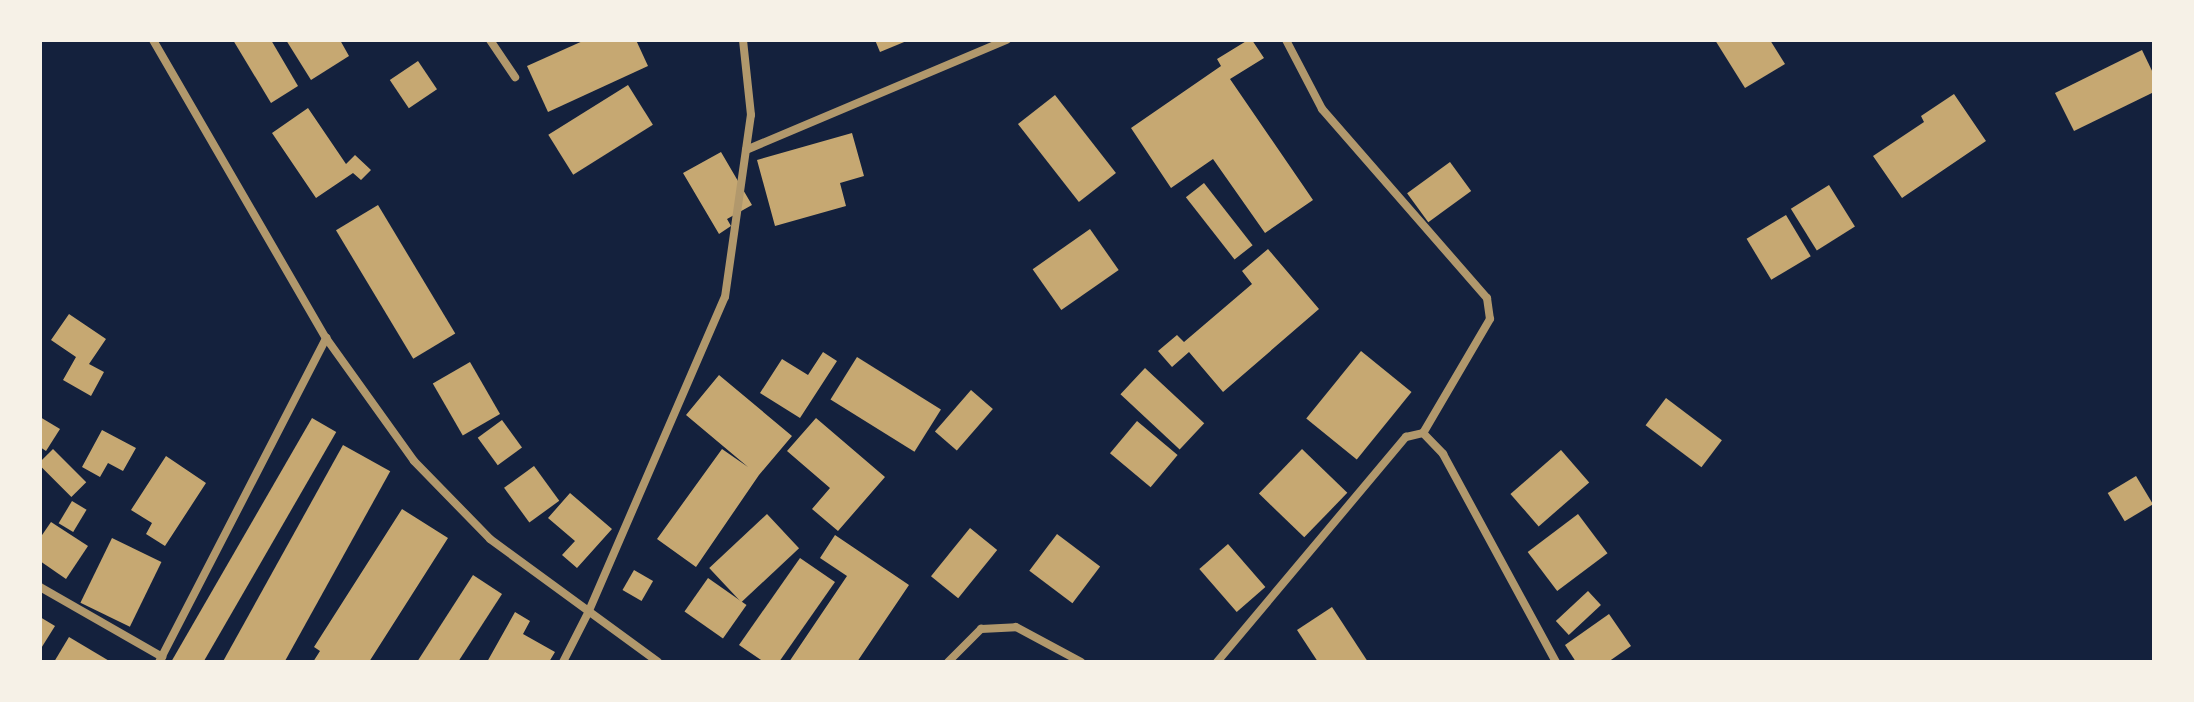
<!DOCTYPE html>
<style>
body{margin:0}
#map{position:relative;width:2194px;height:702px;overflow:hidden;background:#14213d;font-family:"PT Serif",serif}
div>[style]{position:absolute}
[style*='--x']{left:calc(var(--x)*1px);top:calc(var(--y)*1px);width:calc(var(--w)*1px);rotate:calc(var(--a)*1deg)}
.building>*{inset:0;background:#c6a872;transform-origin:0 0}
.minor>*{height:8px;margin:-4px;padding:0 4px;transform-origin:4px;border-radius:4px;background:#b1986c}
span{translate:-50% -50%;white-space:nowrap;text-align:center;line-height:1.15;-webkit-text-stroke:8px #f6f1e7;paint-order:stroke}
.frame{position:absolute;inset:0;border:42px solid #f6f1e7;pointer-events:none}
</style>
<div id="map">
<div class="building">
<i style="clip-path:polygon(233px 40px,271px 40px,298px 86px,271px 103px)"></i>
<i style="clip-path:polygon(286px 40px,340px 40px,349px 56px,311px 80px)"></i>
<i style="clip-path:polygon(585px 40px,636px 40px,648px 66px,548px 112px,527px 66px)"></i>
<i style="clip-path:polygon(875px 40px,909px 40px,880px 52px)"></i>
<i style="clip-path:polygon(1248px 40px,1252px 40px,1264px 58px,1230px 79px,1313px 200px,1265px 233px,1213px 159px,1171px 188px,1131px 128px,1221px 66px,1217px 59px)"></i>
<i style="clip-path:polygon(1715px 40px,1770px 40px,1785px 64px,1745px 88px)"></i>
<i style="clip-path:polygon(2142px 50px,2154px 75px,2154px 92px,2074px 131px,2055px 93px)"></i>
<i style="left:418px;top:61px;width:34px;height:34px;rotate:56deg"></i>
<i style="left:628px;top:85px;width:47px;height:94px;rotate:58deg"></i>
<i style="clip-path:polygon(1954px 94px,1986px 141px,1902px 198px,1873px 156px,1924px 122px,1921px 116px)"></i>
<i style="left:1055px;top:95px;width:99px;height:47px;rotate:52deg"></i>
<i style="clip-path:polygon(308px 108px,346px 164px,355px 155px,371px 170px,361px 180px,353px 173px,316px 198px,272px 133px)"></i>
<i style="clip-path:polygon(852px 133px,864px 176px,840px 183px,846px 206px,775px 226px,757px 160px)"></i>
<i style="clip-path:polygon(721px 152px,752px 205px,727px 219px,731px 226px,719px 234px,683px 173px)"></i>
<i style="left:1450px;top:162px;width:36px;height:53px;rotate:54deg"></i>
<i style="left:1204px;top:183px;width:79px;height:23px;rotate:52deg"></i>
<i style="left:1829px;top:185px;width:49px;height:45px;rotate:58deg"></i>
<i style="left:378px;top:205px;width:150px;height:49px;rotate:59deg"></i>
<i style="left:1786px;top:215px;width:48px;height:46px;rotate:59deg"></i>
<i style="left:1090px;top:229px;width:50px;height:70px;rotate:55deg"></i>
<i style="clip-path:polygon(1268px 249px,1319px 309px,1223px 392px,1189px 352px,1172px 367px,1158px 351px,1177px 335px,1184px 342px,1252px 284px,1242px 271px)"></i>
<i style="clip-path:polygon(69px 314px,106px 339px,89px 364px,104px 372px,91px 396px,63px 380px,76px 357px,51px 340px)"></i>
<i style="left:1361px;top:351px;width:65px;height:87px;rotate:39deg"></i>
<i style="clip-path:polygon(823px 352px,837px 361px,800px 418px,760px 393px,782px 359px,808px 375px)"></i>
<i style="left:857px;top:357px;width:99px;height:50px;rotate:32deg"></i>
<i style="left:470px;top:362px;width:60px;height:43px;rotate:60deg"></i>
<i style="left:1145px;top:368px;width:81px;height:36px;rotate:43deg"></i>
<i style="clip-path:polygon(719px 375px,792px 436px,759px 475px,696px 567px,657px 539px,722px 449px,748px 467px,686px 415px)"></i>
<i style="left:971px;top:390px;width:29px;height:55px;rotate:41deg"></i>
<i style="left:1666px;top:398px;width:70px;height:34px;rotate:37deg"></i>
<i style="clip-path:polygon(40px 417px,60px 429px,46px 451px,40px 447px)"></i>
<i style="left:312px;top:418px;width:28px;height:283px;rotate:30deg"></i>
<i style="clip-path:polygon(816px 418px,885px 477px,838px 531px,812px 509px,830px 488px,787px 451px)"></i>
<i style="left:502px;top:420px;width:34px;height:30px;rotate:54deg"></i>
<i style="left:1137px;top:421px;width:53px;height:42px;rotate:40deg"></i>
<i style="clip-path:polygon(102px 430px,136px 448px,123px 471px,108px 463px,100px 477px,82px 467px)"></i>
<i style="left:343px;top:445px;width:54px;height:249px;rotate:29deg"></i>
<i style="left:53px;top:449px;width:47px;height:21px;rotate:45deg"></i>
<i style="left:1302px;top:449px;width:63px;height:62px;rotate:44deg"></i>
<i style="left:1561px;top:450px;width:43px;height:67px;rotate:49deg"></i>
<i style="clip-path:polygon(166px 456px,206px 483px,165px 546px,146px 534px,152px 523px,131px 510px)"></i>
<i style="left:534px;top:466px;width:43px;height:37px;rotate:54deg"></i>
<i style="left:2136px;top:476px;width:33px;height:33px;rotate:59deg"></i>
<i style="clip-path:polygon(570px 493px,612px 529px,577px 568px,562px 555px,575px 541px,548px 518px)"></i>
<i style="left:72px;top:501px;width:17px;height:26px;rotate:31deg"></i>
<i style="clip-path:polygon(402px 509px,448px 538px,369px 662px,313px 662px,320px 651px,314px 647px)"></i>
<i style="left:767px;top:514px;width:47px;height:79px;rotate:47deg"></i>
<i style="left:1578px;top:514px;width:49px;height:63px;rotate:53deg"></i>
<i style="clip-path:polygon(51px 522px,88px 546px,66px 579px,40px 561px,40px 538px)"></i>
<i style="left:970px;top:528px;width:35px;height:62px;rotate:39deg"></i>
<i style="left:1057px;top:534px;width:54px;height:46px;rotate:37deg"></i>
<i style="clip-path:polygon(835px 535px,909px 585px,857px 662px,789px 662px,847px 576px,820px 558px)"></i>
<i style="left:112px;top:538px;width:55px;height:72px;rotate:26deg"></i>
<i style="left:1228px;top:544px;width:57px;height:38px;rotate:49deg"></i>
<i style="clip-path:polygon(800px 558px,835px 582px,779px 662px,764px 662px,739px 645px)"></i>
<i style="left:634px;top:570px;width:22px;height:23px;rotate:30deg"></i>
<i style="clip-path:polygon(473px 575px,502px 594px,458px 662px,417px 662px)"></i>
<i style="left:708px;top:578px;width:47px;height:41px;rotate:35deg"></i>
<i style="left:1588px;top:591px;width:19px;height:44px;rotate:47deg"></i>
<i style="clip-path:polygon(1332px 607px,1368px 662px,1318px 662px,1297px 630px)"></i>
<i style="clip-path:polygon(515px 612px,530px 621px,523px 634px,555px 652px,549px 662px,487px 662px)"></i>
<i style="clip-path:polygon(1609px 614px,1631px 646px,1608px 662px,1576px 662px,1565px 645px)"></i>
<i style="clip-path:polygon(40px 617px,55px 626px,40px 650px)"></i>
<i style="clip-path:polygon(69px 637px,111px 662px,54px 662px)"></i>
</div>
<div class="minor">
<i style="--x:153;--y:40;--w:345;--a:59.9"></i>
<i style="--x:326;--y:338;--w:151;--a:54.4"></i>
<i style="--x:414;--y:461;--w:109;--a:45.7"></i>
<i style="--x:490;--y:539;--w:208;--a:36.2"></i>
<i style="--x:490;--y:40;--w:45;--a:56"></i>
<i style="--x:1286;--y:40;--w:78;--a:62.4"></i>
<i style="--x:1322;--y:109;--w:251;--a:48.9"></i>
<i style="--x:1487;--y:298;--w:21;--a:82"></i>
<i style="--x:1490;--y:319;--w:132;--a:120.4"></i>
<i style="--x:746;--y:150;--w:283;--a:-22.9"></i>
<i style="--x:40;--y:587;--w:141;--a:29.8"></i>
<i style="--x:159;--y:662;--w:365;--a:-62.7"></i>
<i style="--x:563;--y:662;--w:55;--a:-63"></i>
<i style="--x:588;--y:613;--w:344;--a:-66.6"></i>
<i style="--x:725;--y:297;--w:184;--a:-81.9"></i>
<i style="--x:751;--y:115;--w:75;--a:-96.1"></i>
<i style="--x:948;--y:662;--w:47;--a:-45"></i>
<i style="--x:981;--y:629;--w:35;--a:-3"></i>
<i style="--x:1016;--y:627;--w:74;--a:28.3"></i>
<i style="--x:1217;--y:662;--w:294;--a:-50"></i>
<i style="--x:1406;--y:437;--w:17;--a:-13"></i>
<i style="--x:1423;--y:433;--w:29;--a:46"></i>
<i style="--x:1443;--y:454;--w:237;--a:61.5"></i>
</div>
<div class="frame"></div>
</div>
